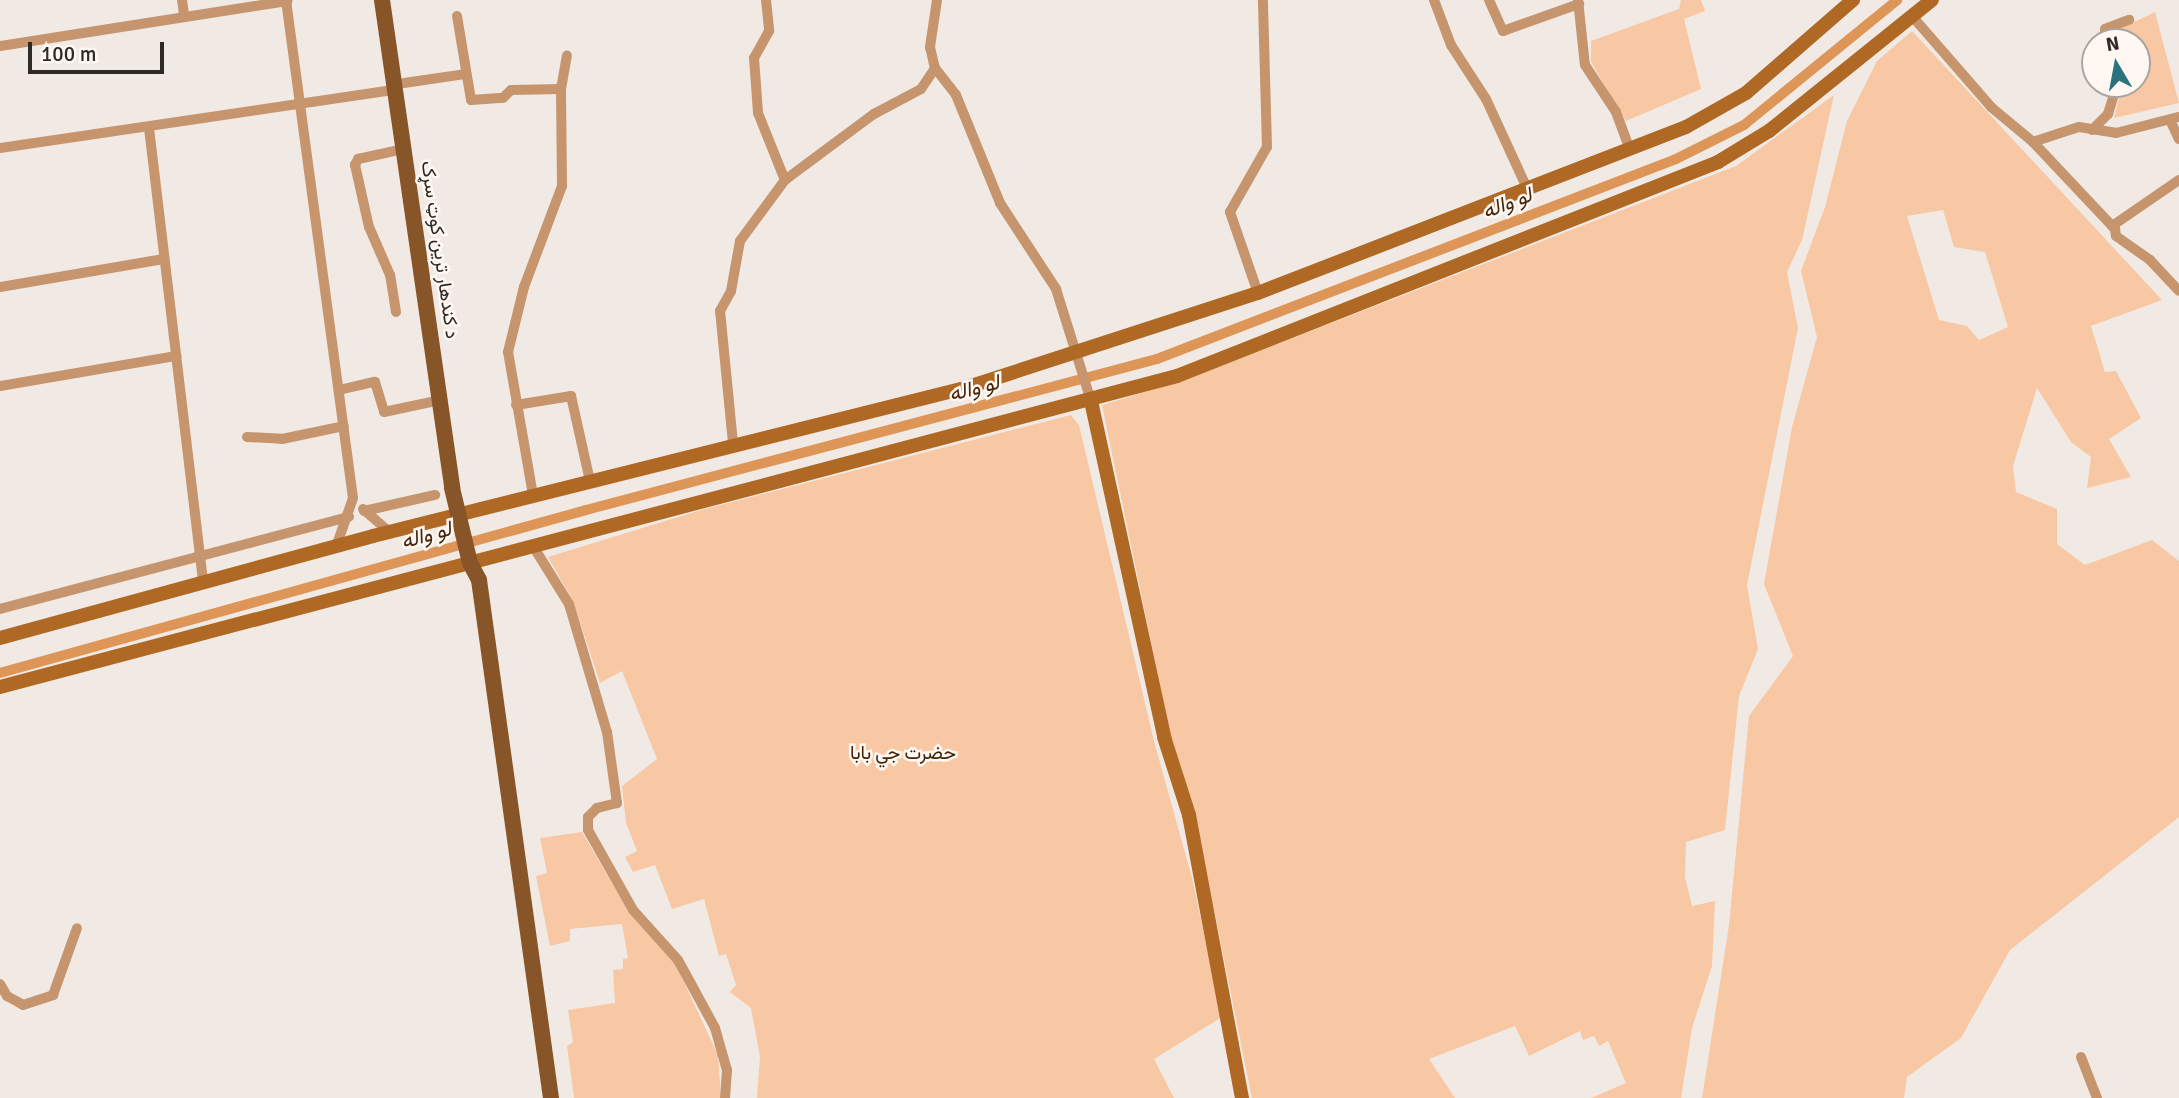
<!DOCTYPE html>
<meta charset="utf-8">
<style>
body{margin:0}
#map{position:relative;width:2179px;height:1098px;overflow:hidden;background:#f1eae4;font-family:Signika,Vazirmatn,sans-serif}
div>[style]{position:absolute}
[style*='--x']{left:calc(var(--x)*1px);top:calc(var(--y)*1px);width:calc(var(--w)*1px);rotate:calc(var(--a)*1deg)}
.green>*{inset:0;background:#f7c8a3}
.canal>*{height:10px;margin:-5px;padding:0 5px;transform-origin:5px;border-radius:5px;background:#de9658}
.street>*{height:10px;margin:-5px;padding:0 5px;transform-origin:5px;border-radius:5px;background:#c6956d}
.secondary>*{height:14px;margin:-7px;padding:0 7px;transform-origin:7px;border-radius:7px;background:#af6925}
.primary>*{height:16px;margin:-8px;padding:0 8px;transform-origin:8px;border-radius:8px;background:#885528}
span{translate:-50% -50%;white-space:nowrap;text-align:center;line-height:1.15;-webkit-text-stroke:5px #fff7f2;paint-order:stroke}
.street-label{font-size:19px;color:#2c2927}
.park-label{font-size:19px;color:#402408}
.water-label{font-size:21px;color:#43260b;font-style:italic}
.north{position:absolute;left:2081px;top:28px;width:70px;height:70px;box-sizing:border-box;background:#fff7f2;border:2px solid #aba5a1;border-radius:50%;rotate:350deg;font-size:19px;font-weight:700;line-height:28px;text-align:center;color:#2c2927}
.north::after{content:'';display:block;margin:auto;width:24px;height:32px;background:#2a737c;clip-path:polygon(50% 0,100% 100%,50% 72%,0 100%)}
.scale{position:absolute;left:28px;top:42px;width:136px;height:32px;box-sizing:border-box;border:4px solid #2c2927;border-top:0;padding-left:9px;font-size:21px;line-height:24px;white-space:nowrap;color:#2c2927;-webkit-text-stroke:5px #fff7f2;paint-order:stroke}
</style>
<div id="map">
<div class="green">
<i style="clip-path:polygon(1681px 0,1701px 0,1705px 11px,1684px 19px,1701px 89px,1626px 121px,1591px 62px,1591px 41px,1679px 9px)"></i>
<i style="clip-path:polygon(2155px 12px,2179px 103px,2114px 118px,2122px 84px,2137px 84px,2137px 63px,2143px 60px,2142px 55px,2137px 56px,2137px 42px,2113px 42px,2111px 33px)"></i>
<i style="clip-path:polygon(evenodd,1912px 31px,2162px 300px,2091px 326px,2105px 372px,2116px 371px,2141px 418px,2109px 439px,2131px 477px,2087px 488px,2091px 457px,2071px 442px,2037px 388px,2013px 466px,2016px 492px,2057px 509px,2057px 544px,2085px 565px,2152px 540px,2179px 561px,2179px 817px,2010px 950px,1961px 1038px,1907px 1077px,1904px 1098px,1702px 1098px,1729px 925px,1749px 716px,1793px 656px,1764px 584px,1792px 427px,1817px 337px,1801px 271px,1825px 207px,1847px 121px,1877px 61px,1912px 31px,1943px 210px,1954px 247px,1985px 252px,2008px 327px,1979px 340px,1967px 326px,1939px 320px,1907px 216px,1943px 210px)"></i>
<i style="clip-path:polygon(1834px 95px,1802px 240px,1787px 272px,1798px 328px,1747px 585px,1758px 649px,1739px 696px,1725px 830px,1686px 842px,1685px 877px,1692px 906px,1715px 901px,1712px 966px,1692px 1028px,1681px 1098px,1591px 1098px,1626px 1083px,1608px 1041px,1599px 1046px,1594px 1036px,1583px 1040px,1580px 1031px,1529px 1056px,1515px 1026px,1429px 1059px,1455px 1098px,1252px 1098px,1194px 811px,1170px 734px,1102px 405px,1182px 381px,1736px 166px)"></i>
<i style="clip-path:polygon(1071px 415px,1079px 425px,1154px 741px,1192px 878px,1222px 1017px,1154px 1059px,1174px 1098px,757px 1098px,760px 1057px,751px 1008px,730px 992px,736px 985px,726px 954px,719px 956px,704px 899px,672px 909px,655px 865px,633px 872px,625px 857px,637px 851px,626px 823px,622px 786px,657px 759px,622px 671px,600px 683px,573px 601px,548px 557px,701px 510px)"></i>
<i style="clip-path:polygon(582px 832px,630px 914px,675px 963px,718px 1055px,721px 1098px,574px 1098px,567px 1046px,573px 1042px,568px 1010px,615px 1003px,613px 970px,623px 969px,623px 959px,628px 958px,622px 924px,570px 929px,570px 941px,550px 946px,536px 876px,547px 873px,540px 838px)"></i>
</div>
<div class="canal">
<i style="--x:0;--y:673;--w:608;--a:-15.54"></i>
<i style="--x:586;--y:510;--w:591;--a:-14.81"></i>
<i style="--x:1157;--y:359;--w:556;--a:-21.07"></i>
<i style="--x:1676;--y:159;--w:76;--a:-26.6"></i>
<i style="--x:1744;--y:125;--w:198;--a:-39.2"></i>
</div>
<div class="street">
<i style="--x:182;--y:0;--w:15;--a:82"></i>
<i style="--x:286;--y:0;--w:502;--a:82.34"></i>
<i style="--x:353;--y:498;--w:52;--a:109.1"></i>
<i style="--x:766;--y:0;--w:31;--a:84"></i>
<i style="--x:769;--y:31;--w:31;--a:119"></i>
<i style="--x:754;--y:58;--w:55;--a:85.8"></i>
<i style="--x:758;--y:113;--w:72;--a:68.1"></i>
<i style="--x:937;--y:0;--w:48;--a:98.5"></i>
<i style="--x:930;--y:47;--w:22;--a:77"></i>
<i style="--x:935;--y:68;--w:34;--a:52"></i>
<i style="--x:956;--y:95;--w:117;--a:67.8"></i>
<i style="--x:1000;--y:203;--w:103;--a:56.9"></i>
<i style="--x:1056;--y:289;--w:117;--a:72.6"></i>
<i style="--x:1434;--y:0;--w:48;--a:69.3"></i>
<i style="--x:1451;--y:45;--w:64;--a:57.1"></i>
<i style="--x:1486;--y:99;--w:96;--a:65.3"></i>
<i style="--x:1489;--y:0;--w:34;--a:66"></i>
<i style="--x:1503;--y:31;--w:81;--a:-19.6"></i>
<i style="--x:1578;--y:0;--w:65;--a:83.9"></i>
<i style="--x:1585;--y:65;--w:56;--a:56.6"></i>
<i style="--x:1616;--y:112;--w:40;--a:69.8"></i>
<i style="--x:457;--y:16;--w:85;--a:80.5"></i>
<i style="--x:471;--y:100;--w:32;--a:-4"></i>
<i style="--x:503;--y:98;--w:11;--a:-45"></i>
<i style="--x:511;--y:90;--w:50;--a:-1.1"></i>
<i style="--x:1912;--y:16;--w:121;--a:49"></i>
<i style="--x:1991;--y:107;--w:55;--a:39.8"></i>
<i style="--x:2033;--y:142;--w:120;--a:46.7"></i>
<i style="--x:2115;--y:229;--w:7;--a:82"></i>
<i style="--x:2116;--y:236;--w:42;--a:35.2"></i>
<i style="--x:2150;--y:260;--w:42;--a:46.9"></i>
<i style="--x:2108;--y:42;--w:13;--a:-103"></i>
<i style="--x:2105;--y:29;--w:26;--a:-21"></i>
<i style="--x:0;--y:46;--w:291;--a:-8.9"></i>
<i style="--x:404;--y:83;--w:63;--a:-8.3"></i>
<i style="--x:2170;--y:120;--w:21;--a:65"></i>
<i style="--x:149;--y:128;--w:458;--a:83.2"></i>
<i style="--x:2092;--y:130;--w:23;--a:-45"></i>
<i style="--x:2108;--y:114;--w:31;--a:-73"></i>
<i style="--x:2033;--y:142;--w:48;--a:-18.1"></i>
<i style="--x:2079;--y:127;--w:37;--a:9"></i>
<i style="--x:2116;--y:133;--w:65;--a:-14.3"></i>
<i style="--x:0;--y:148;--w:399;--a:-8.4"></i>
<i style="--x:2112;--y:226;--w:81;--a:-34.5"></i>
<i style="--x:0;--y:287;--w:166;--a:-9.7"></i>
<i style="--x:1258;--y:293;--w:86;--a:-109.1"></i>
<i style="--x:1230;--y:212;--w:75;--a:-60.4"></i>
<i style="--x:1267;--y:147;--w:147;--a:-91.6"></i>
<i style="--x:396;--y:312;--w:37;--a:-99"></i>
<i style="--x:390;--y:275;--w:52;--a:-113.6"></i>
<i style="--x:369;--y:227;--w:64;--a:-102.7"></i>
<i style="--x:355;--y:165;--w:7;--a:-63"></i>
<i style="--x:358;--y:159;--w:47;--a:-12.3"></i>
<i style="--x:0;--y:386;--w:179;--a:-9.7"></i>
<i style="--x:339;--y:390;--w:37;--a:-13"></i>
<i style="--x:375;--y:382;--w:31;--a:73"></i>
<i style="--x:384;--y:412;--w:57;--a:-12.1"></i>
<i style="--x:516;--y:405;--w:56;--a:-9.3"></i>
<i style="--x:571;--y:396;--w:87;--a:77.4"></i>
<i style="--x:247;--y:437;--w:35;--a:3"></i>
<i style="--x:282;--y:439;--w:63;--a:-11.8"></i>
<i style="--x:733;--y:443;--w:133;--a:-95.6"></i>
<i style="--x:720;--y:311;--w:23;--a:-61"></i>
<i style="--x:731;--y:291;--w:51;--a:-79.8"></i>
<i style="--x:740;--y:241;--w:76;--a:-53.6"></i>
<i style="--x:785;--y:180;--w:111;--a:-36.6"></i>
<i style="--x:874;--y:114;--w:53;--a:-28"></i>
<i style="--x:921;--y:89;--w:25;--a:-56"></i>
<i style="--x:533;--y:495;--w:145;--a:-99.9"></i>
<i style="--x:508;--y:352;--w:67;--a:-76.2"></i>
<i style="--x:524;--y:287;--w:108;--a:-69.4"></i>
<i style="--x:562;--y:186;--w:97;--a:-90.6"></i>
<i style="--x:561;--y:89;--w:34;--a:-80"></i>
<i style="--x:363;--y:509;--w:35;--a:41"></i>
<i style="--x:364;--y:511;--w:73;--a:-12.7"></i>
<i style="--x:533;--y:546;--w:68;--a:58.2"></i>
<i style="--x:569;--y:604;--w:134;--a:73.5"></i>
<i style="--x:607;--y:732;--w:72;--a:82"></i>
<i style="--x:617;--y:803;--w:21;--a:166"></i>
<i style="--x:597;--y:808;--w:13;--a:135"></i>
<i style="--x:588;--y:817;--w:13;--a:90"></i>
<i style="--x:588;--y:830;--w:92;--a:60.6"></i>
<i style="--x:633;--y:910;--w:67;--a:48"></i>
<i style="--x:678;--y:960;--w:77;--a:61.4"></i>
<i style="--x:715;--y:1028;--w:44;--a:74.1"></i>
<i style="--x:727;--y:1070;--w:28;--a:94"></i>
<i style="--x:0;--y:609;--w:361;--a:-14.8"></i>
<i style="--x:0;--y:984;--w:14;--a:60"></i>
<i style="--x:7;--y:996;--w:18;--a:29"></i>
<i style="--x:23;--y:1005;--w:32;--a:-18"></i>
<i style="--x:53;--y:995;--w:71;--a:-70.3"></i>
<i style="--x:2081;--y:1057;--w:44;--a:68.7"></i>
</div>
<div class="secondary">
<i style="--x:1091;--y:401;--w:344;--a:77.7"></i>
<i style="--x:1164;--y:737;--w:82;--a:72.2"></i>
<i style="--x:1189;--y:815;--w:288;--a:79.4"></i>
<i style="--x:0;--y:638;--w:387;--a:-15.3"></i>
<i style="--x:373;--y:536;--w:610;--a:-14.04"></i>
<i style="--x:965;--y:388;--w:308;--a:-18"></i>
<i style="--x:1258;--y:293;--w:459;--a:-21.2"></i>
<i style="--x:1686;--y:127;--w:69;--a:-29.5"></i>
<i style="--x:1746;--y:93;--w:142;--a:-41"></i>
<i style="--x:0;--y:687;--w:1217;--a:-14.8"></i>
<i style="--x:1177;--y:376;--w:582;--a:-21.58"></i>
<i style="--x:1718;--y:162;--w:60;--a:-31.3"></i>
<i style="--x:1769;--y:131;--w:209;--a:-38.8"></i>
</div>
<div class="primary">
<i style="--x:382;--y:0;--w:493;--a:81.8"></i>
<i style="--x:452;--y:488;--w:77;--a:76.5"></i>
<i style="--x:470;--y:563;--w:19;--a:62"></i>
<i style="--x:479;--y:580;--w:523;--a:82.09"></i>
</div>
<div class="street-label">
<span style="left:439px;top:250px;rotate:82deg">د کندهار ترين کوټ سړک</span>
</div>
<div class="park-label">
<span style="left:903px;top:754px">حضرت جي بابا</span>
</div>
<div class="water-label">
<span style="left:1507px;top:203px;rotate:-21deg">لو واله</span>
<span style="left:974px;top:388px;rotate:-15deg">لو واله</span>
<span style="left:426px;top:535px;rotate:-16deg">لو واله</span>
</div>
<div class="north">N</div>
<div class="scale">100 m</div>
</div>
